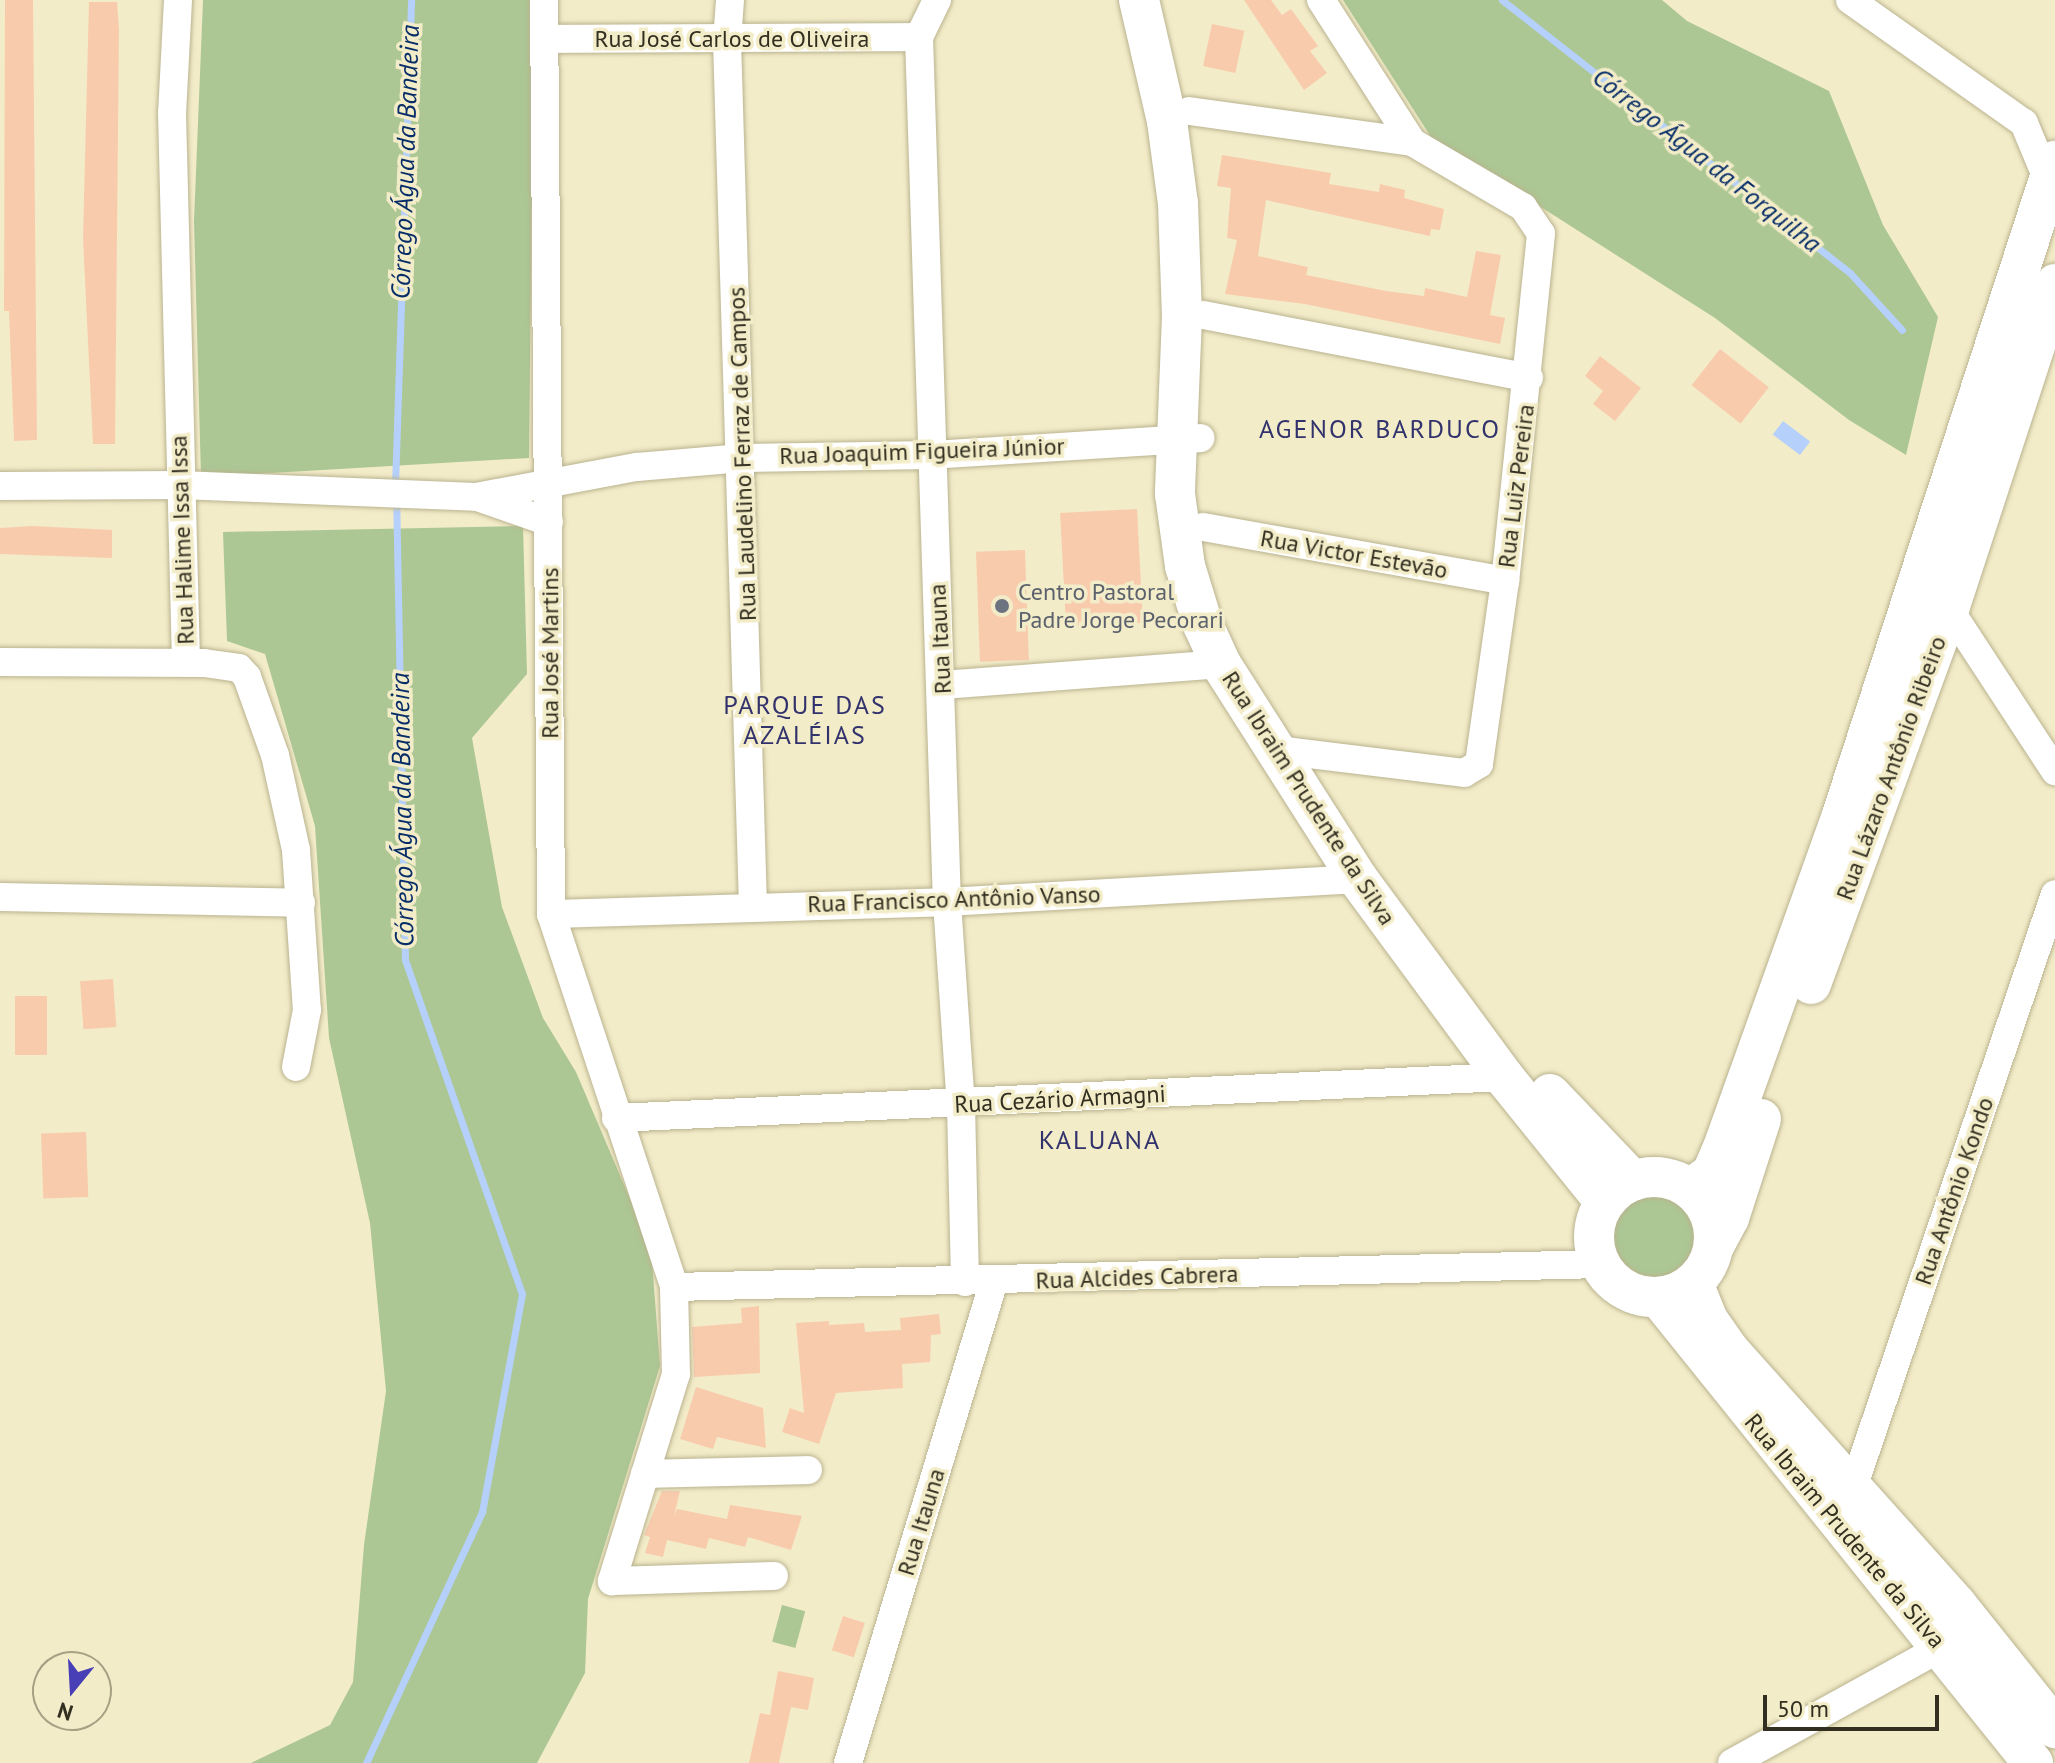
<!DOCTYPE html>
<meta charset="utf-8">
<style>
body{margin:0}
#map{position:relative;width:2055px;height:1763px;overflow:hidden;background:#f3ecc8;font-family:"PT Sans",sans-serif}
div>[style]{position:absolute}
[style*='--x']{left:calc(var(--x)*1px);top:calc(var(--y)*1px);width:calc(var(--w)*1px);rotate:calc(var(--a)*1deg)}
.green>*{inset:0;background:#acc794;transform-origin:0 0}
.round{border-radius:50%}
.water>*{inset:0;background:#b5d0fa;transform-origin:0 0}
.stream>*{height:7px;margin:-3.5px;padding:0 3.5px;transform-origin:3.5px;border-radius:3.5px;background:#b5d0fa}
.building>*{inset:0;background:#f8cbad;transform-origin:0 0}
.roads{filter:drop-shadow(0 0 2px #bab390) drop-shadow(0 0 2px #bab390)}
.street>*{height:28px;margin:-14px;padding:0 14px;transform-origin:14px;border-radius:14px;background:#fff}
.secondary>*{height:40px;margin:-20px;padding:0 20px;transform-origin:20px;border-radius:20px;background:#fff}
.secondary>.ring{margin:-20px;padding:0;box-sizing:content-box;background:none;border:40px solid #fff;border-radius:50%}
.dots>*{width:22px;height:22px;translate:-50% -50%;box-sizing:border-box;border:4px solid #f3ecc8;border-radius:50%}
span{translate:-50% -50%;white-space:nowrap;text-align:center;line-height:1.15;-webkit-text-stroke:7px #f3ecc8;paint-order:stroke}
.street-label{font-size:24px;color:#322f21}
.worship-label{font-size:24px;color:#5b616d}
.left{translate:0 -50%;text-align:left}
.water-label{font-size:26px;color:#062d68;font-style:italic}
.neighbourhood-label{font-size:26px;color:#32326d;letter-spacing:2px}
.north{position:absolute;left:32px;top:1651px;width:80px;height:80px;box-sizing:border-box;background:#f3ecc8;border:2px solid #a6a085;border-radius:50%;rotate:198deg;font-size:22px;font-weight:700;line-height:32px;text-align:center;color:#322f21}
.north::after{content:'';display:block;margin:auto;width:28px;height:36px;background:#483eb5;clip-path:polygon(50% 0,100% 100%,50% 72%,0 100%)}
.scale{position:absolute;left:1763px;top:1695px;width:176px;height:36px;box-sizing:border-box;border:4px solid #322f21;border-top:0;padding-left:10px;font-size:24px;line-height:28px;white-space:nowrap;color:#322f21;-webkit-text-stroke:6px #f3ecc8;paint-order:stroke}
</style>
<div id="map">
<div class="green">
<i style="clip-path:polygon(203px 0,534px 0,529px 458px,201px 477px,194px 221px)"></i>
<i style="clip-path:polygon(1343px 0,1662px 0,1687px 21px,1829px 91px,1883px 225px,1938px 317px,1906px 455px,1849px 420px,1715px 318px,1431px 137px)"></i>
<i style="clip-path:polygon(523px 526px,527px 674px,472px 738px,502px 907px,543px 1018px,576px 1072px,651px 1248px,660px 1366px,588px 1599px,585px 1673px,537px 1763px,251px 1763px,330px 1725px,353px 1682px,364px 1545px,386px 1391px,370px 1223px,329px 1038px,315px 826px,265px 654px,227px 641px,223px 532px)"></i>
<i class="round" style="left:1610px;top:1192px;width:88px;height:88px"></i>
<i style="left:782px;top:1605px;width:24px;height:38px;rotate:15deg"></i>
</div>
<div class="water">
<i style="left:1783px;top:421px;width:34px;height:17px;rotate:37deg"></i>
</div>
<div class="stream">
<i style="--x:1502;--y:0;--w:442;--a:38.1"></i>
<i style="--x:1850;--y:273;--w:77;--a:47.6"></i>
<i style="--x:395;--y:486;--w:486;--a:-88.1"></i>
<i style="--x:366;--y:1763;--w:277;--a:-65.2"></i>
<i style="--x:482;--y:1512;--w:222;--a:-79.6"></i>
<i style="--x:522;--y:1294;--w:355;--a:-109.3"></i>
<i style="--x:405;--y:959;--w:461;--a:-91.1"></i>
</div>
<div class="building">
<i style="clip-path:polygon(5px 0,33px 0,37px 440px,14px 441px,9px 311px,4px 311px)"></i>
<i style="clip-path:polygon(1244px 0,1271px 0,1282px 15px,1291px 9px,1318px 46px,1310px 51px,1327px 73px,1304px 90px)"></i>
<i style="clip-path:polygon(89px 2px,117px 2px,119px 29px,115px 444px,93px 444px,83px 238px)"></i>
<i style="left:1212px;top:24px;width:33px;height:43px;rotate:12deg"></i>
<i style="clip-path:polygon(1222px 155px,1331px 173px,1329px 184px,1379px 192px,1380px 184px,1405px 190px,1404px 198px,1444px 209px,1440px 230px,1431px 229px,1430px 236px,1266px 200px,1258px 256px,1308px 267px,1306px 275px,1386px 291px,1424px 296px,1425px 288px,1467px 297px,1476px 251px,1501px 255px,1490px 315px,1505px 318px,1500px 344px,1305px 304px,1225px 294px,1237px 240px,1227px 238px,1231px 188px,1217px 186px)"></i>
<i style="left:1720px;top:349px;width:62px;height:46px;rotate:38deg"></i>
<i style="clip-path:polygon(1600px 356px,1641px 388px,1615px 421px,1593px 404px,1603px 391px,1585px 376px)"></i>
<i style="left:1137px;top:509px;width:114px;height:77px;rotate:87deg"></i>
<i style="clip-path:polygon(32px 526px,112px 530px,112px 558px,0 554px,0 528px)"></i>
<i style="left:1025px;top:550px;width:110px;height:49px;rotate:88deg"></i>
<i style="left:113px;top:979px;width:48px;height:33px;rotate:86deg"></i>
<i style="left:47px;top:996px;width:59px;height:32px;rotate:90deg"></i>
<i style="left:86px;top:1132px;width:65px;height:45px;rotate:88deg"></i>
<i style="clip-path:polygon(759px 1306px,760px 1373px,694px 1377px,692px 1327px,742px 1323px,741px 1308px)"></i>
<i style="clip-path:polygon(939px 1314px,941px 1334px,931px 1335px,930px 1362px,902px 1364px,903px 1388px,836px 1393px,819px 1444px,782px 1432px,790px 1408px,804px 1413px,796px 1323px,829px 1321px,829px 1325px,864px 1323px,865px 1332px,901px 1330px,900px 1318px)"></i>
<i style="clip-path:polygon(696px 1387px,763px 1408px,766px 1448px,717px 1437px,713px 1449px,680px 1439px)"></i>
<i style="clip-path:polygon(662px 1491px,680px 1491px,674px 1516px,677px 1509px,727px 1519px,730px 1505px,802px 1516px,791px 1550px,748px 1537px,745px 1547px,709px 1538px,706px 1549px,667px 1540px,663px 1557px,645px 1553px,650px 1537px,644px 1535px)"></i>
<i style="left:843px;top:1616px;width:23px;height:36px;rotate:18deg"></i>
<i style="clip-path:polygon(778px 1671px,814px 1678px,808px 1710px,791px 1707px,779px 1763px,749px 1763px,760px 1713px,770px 1715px)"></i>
</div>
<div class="roads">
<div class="street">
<i style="--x:178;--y:0;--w:113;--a:93"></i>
<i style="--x:172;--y:113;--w:550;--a:88.54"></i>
<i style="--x:544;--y:0;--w:914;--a:89.56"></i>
<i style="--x:551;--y:914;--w:393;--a:71.7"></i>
<i style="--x:674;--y:1287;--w:87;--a:88.7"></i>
<i style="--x:676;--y:1374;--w:217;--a:107.2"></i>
<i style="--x:612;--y:1581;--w:162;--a:-1.8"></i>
<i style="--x:730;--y:0;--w:41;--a:94.2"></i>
<i style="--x:727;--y:41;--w:867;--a:88.28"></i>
<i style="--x:937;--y:0;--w:41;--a:115.9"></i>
<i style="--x:919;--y:37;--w:865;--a:88.15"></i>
<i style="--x:947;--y:902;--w:203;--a:86.1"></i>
<i style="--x:961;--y:1105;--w:177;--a:88.7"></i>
<i style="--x:1321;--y:0;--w:169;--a:57.3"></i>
<i style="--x:1850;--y:0;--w:213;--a:35.3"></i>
<i style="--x:2024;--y:123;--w:70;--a:67.4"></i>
<i style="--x:544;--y:39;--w:375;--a:-0.3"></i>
<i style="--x:1189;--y:111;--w:225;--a:7.9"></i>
<i style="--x:1412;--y:142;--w:129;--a:30.4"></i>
<i style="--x:1523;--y:207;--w:32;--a:56"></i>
<i style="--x:1541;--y:234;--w:349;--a:95.9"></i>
<i style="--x:1505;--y:581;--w:185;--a:98.1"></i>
<i style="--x:1479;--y:764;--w:17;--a:149"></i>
<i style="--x:1464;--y:773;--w:189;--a:-173"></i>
<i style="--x:1203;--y:315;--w:332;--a:10.9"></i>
<i style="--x:0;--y:486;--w:180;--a:-0.3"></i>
<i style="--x:180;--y:485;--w:296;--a:2.3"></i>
<i style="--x:476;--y:497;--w:164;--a:-10.6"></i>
<i style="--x:637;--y:467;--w:106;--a:-4.9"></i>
<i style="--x:743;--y:458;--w:188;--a:-0.9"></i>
<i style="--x:931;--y:455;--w:270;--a:-3.6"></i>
<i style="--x:480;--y:498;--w:73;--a:19.2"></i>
<i style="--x:1203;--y:527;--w:307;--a:10.1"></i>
<i style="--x:1937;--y:605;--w:13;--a:18"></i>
<i style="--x:1949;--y:609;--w:194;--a:56.8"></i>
<i style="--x:0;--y:662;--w:204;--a:0.3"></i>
<i style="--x:204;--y:663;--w:35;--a:8"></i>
<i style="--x:239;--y:668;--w:12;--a:48"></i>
<i style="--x:247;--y:677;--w:83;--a:70.3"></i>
<i style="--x:275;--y:755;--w:97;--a:77.5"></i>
<i style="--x:296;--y:850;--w:160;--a:86.1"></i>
<i style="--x:307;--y:1010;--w:58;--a:100.9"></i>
<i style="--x:943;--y:685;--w:279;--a:-4.3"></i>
<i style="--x:0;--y:897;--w:301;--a:1.1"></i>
<i style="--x:551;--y:914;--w:396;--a:-1.7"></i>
<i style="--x:947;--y:902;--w:412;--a:-3.2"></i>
<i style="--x:616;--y:1118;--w:889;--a:-2.64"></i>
<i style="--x:674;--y:1287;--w:926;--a:-1.42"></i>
<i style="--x:645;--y:1474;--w:163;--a:-1.4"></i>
<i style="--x:1853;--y:1488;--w:627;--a:-71.22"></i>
<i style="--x:848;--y:1763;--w:504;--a:-73.15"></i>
<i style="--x:1732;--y:1763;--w:240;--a:-28.9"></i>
</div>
<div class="secondary">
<i style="--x:1139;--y:0;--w:124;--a:77"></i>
<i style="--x:1167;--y:121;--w:83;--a:82.4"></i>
<i style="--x:1178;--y:203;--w:113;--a:88"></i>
<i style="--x:1182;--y:316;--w:178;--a:92.3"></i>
<i style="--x:1175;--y:494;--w:73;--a:82.1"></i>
<i style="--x:1185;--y:566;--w:62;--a:73"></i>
<i style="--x:1203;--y:625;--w:43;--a:65.2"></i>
<i style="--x:1221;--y:664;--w:255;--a:57.5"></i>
<i style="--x:1358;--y:879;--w:246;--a:53.6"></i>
<i style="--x:1504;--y:1077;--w:161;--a:51.1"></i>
<i style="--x:1811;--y:984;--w:400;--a:-69.8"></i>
<i style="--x:1949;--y:609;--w:342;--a:-71.9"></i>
<i style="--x:1550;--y:1094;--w:120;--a:46.3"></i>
<i class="ring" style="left:1594px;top:1177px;width:80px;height:80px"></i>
<i style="--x:1690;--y:1189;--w:27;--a:-36"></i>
<i style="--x:1712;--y:1173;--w:34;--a:-67"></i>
<i style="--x:1725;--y:1142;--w:347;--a:-70.3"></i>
<i style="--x:1842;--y:815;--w:688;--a:-71.96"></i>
<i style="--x:1714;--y:1246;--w:32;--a:-62"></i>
<i style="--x:1729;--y:1218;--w:104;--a:-72.1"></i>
<i style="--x:1693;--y:1283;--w:40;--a:68"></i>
<i style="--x:1708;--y:1320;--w:35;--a:55"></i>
<i style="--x:1728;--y:1349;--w:342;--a:48.2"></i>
<i style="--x:1956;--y:1604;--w:159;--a:51.4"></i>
<i style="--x:1659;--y:1298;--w:597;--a:51.19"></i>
</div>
</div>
<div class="dots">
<i style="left:1002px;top:606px;background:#6b7280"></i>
</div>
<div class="street-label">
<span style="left:732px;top:39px">Rua José Carlos de Oliveira</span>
<span style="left:922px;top:451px;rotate:-2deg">Rua Joaquim Figueira Júnior</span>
<span style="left:742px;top:454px;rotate:-92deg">Rua Laudelino Ferraz de Campos</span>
<span style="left:1516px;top:486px;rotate:-83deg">Rua Luiz Pereira</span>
<span style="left:182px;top:540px;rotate:-92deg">Rua Halime Issa Issa</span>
<span style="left:1354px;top:554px;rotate:10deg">Rua Victor Estevão</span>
<span style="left:940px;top:639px;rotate:-93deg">Rua Itauna</span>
<span style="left:550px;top:653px;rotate:-90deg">Rua José Martins</span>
<span style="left:1891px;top:768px;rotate:-70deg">Rua Lázaro Antônio Ribeiro</span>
<span style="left:1309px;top:798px;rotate:57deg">Rua Ibraim Prudente da Silva</span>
<span style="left:954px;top:899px;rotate:-2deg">Rua Francisco Antônio Vanso</span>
<span style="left:1060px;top:1099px;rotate:-3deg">Rua Cezário Armagni</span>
<span style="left:1954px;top:1191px;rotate:-71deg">Rua Antônio Kondo</span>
<span style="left:1137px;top:1277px;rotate:-2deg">Rua Alcides Cabrera</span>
<span style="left:921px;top:1522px;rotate:-73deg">Rua Itauna</span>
<span style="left:1845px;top:1531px;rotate:50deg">Rua Ibraim Prudente da Silva</span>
</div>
<div class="worship-label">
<span class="left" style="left:1018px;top:606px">Centro Pastoral<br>Padre Jorge Pecorari</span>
</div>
<div class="water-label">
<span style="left:1707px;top:160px;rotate:38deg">Córrego Água da Forquilha</span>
<span style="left:405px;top:162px;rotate:-88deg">Córrego Água da Bandeira</span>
<span style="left:402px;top:810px;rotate:-91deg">Córrego Água da Bandeira</span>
</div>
<div class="neighbourhood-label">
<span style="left:1380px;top:429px">AGENOR BARDUCO</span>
<span style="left:805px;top:720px">PARQUE DAS<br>AZALÉIAS</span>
<span style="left:1100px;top:1140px">KALUANA</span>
</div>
<div class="north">N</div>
<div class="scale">50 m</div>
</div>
